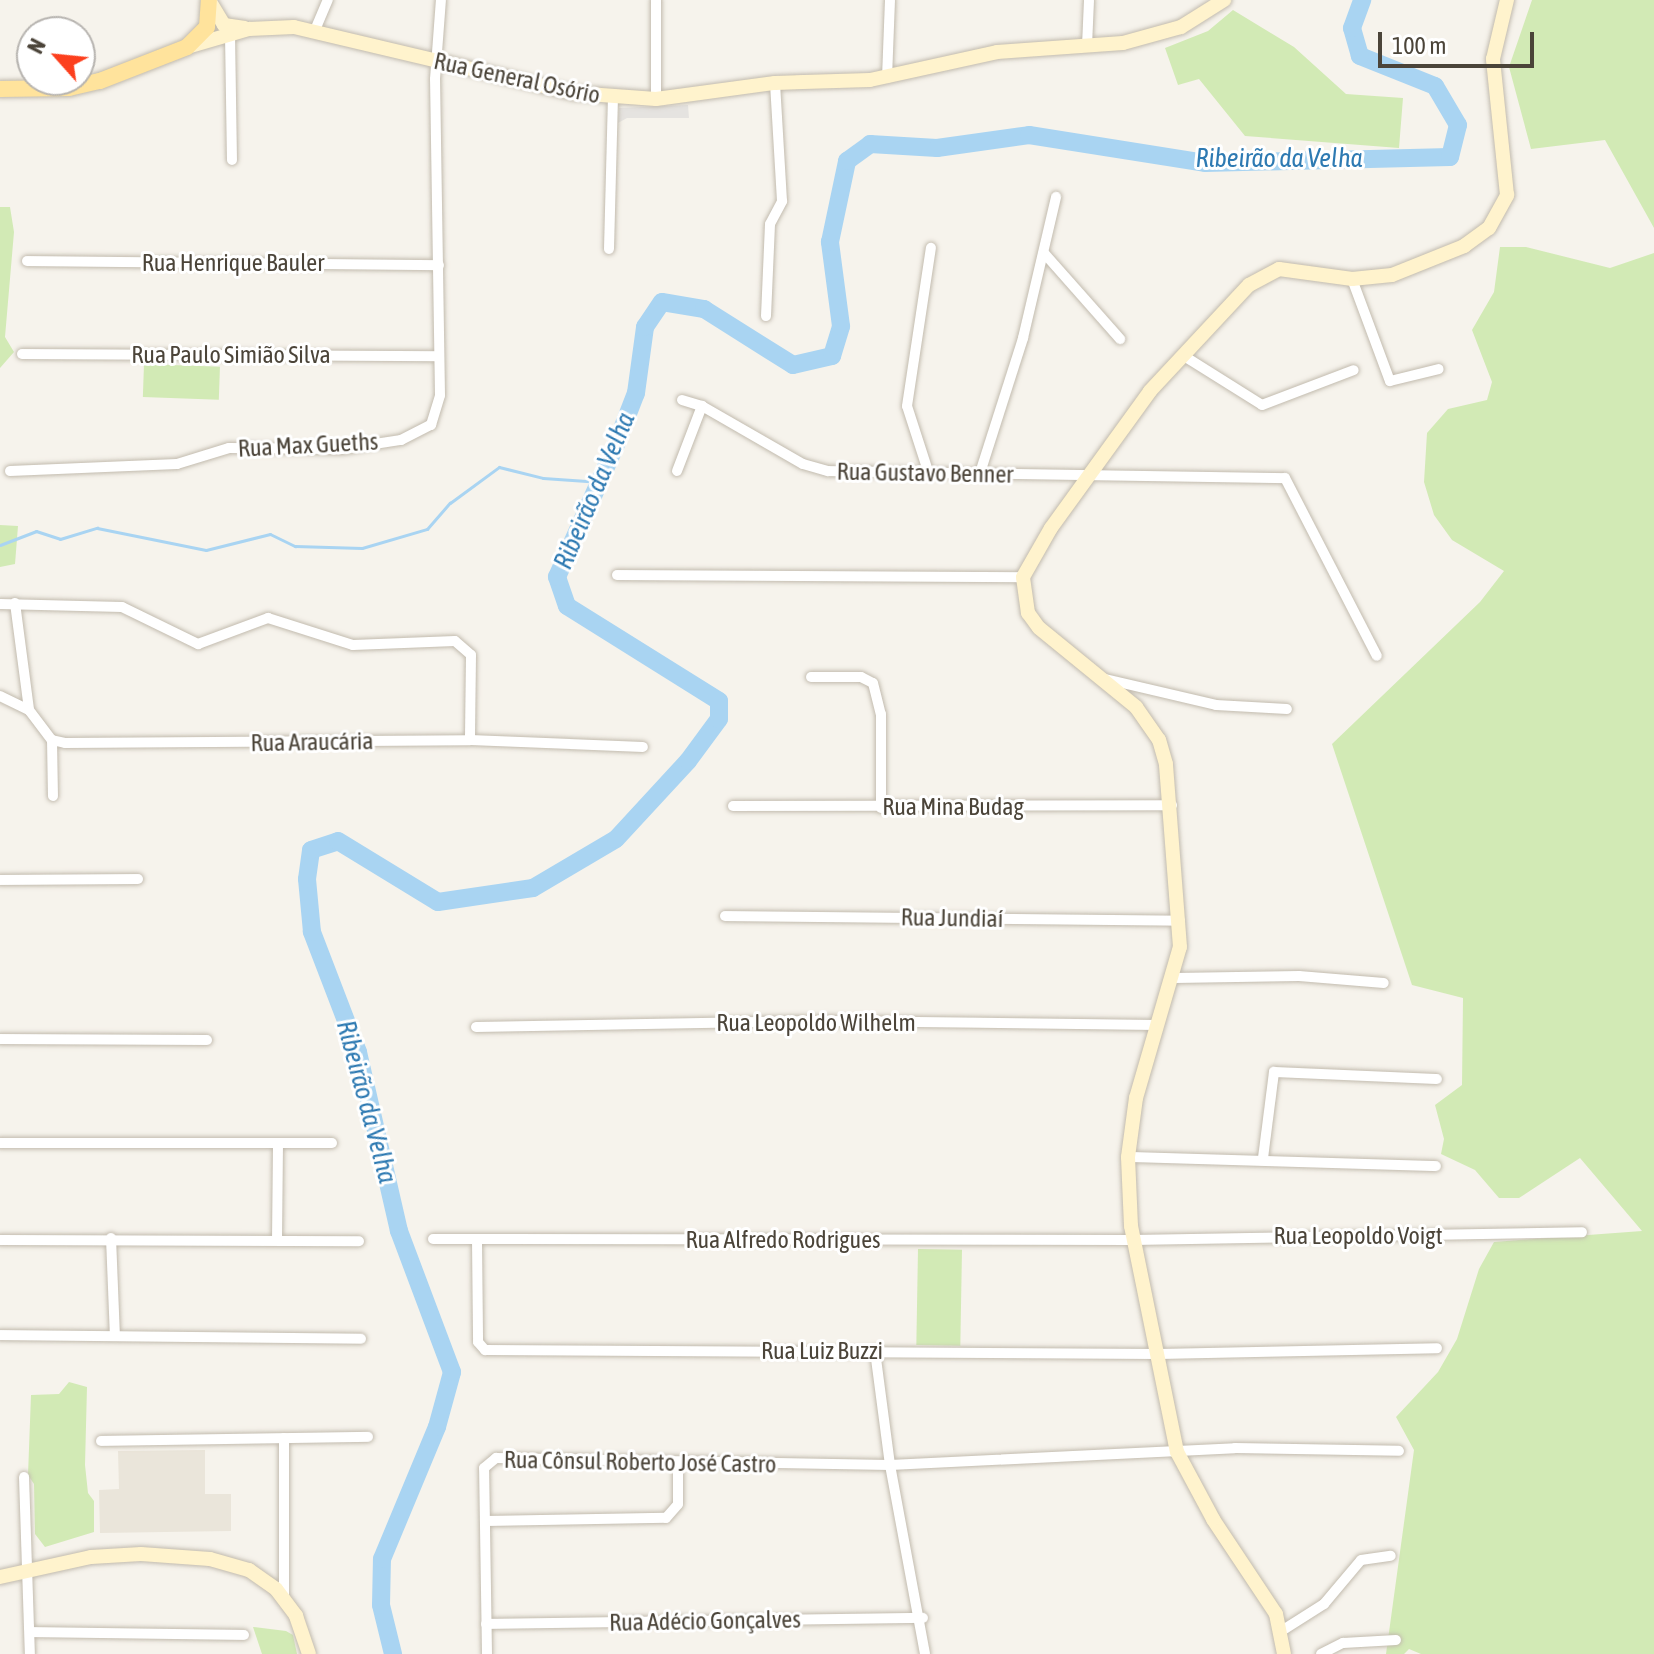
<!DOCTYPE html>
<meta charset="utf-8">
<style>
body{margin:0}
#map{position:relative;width:1654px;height:1654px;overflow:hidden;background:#f6f3ec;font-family:"Asap Condensed",sans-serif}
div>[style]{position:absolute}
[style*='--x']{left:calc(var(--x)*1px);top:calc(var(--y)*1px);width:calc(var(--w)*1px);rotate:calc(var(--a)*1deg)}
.residential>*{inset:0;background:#eae5da}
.green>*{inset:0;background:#d2eab5;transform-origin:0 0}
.parking>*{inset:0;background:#e5e3e0}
.stream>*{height:3px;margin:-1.5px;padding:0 1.5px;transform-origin:1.5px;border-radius:1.5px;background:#a9d4f2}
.river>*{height:18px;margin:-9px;padding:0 9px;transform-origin:9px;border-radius:9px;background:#a9d4f2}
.roads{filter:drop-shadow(0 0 2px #c2bbae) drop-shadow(0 0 2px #c2bbae)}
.street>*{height:10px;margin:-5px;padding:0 5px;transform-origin:5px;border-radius:5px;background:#fff}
.secondary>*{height:14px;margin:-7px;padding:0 7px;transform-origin:7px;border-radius:7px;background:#fff3cd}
.primary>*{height:16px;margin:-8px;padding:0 8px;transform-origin:8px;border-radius:8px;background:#ffe39c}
span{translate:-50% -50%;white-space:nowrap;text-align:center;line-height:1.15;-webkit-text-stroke:6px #fff;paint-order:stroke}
.street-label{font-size:24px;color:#4b4439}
.water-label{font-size:26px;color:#2e7ab2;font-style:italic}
.north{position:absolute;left:16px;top:16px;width:80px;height:80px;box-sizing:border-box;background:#fff;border:2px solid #b7b4b0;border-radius:50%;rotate:297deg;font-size:22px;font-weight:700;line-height:32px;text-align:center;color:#4b4439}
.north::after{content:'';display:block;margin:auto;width:28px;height:36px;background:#fc3f1d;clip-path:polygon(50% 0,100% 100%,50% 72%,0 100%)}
.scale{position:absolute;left:1378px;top:32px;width:156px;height:36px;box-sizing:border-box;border:4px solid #4b4439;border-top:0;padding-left:10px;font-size:24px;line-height:28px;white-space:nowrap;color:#4b4439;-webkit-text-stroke:6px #fff;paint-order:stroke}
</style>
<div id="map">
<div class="residential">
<i style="clip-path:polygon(205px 1450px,205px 1494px,231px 1494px,231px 1531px,100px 1533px,99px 1490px,119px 1489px,118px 1451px)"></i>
</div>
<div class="green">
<i style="clip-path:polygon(1532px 0,1654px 0,1654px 228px,1605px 140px,1531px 149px,1509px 67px)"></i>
<i style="clip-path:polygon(1233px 10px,1294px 47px,1346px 94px,1403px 98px,1399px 148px,1245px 136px,1199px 79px,1178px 85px,1165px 48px,1208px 31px)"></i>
<i style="clip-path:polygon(0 207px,10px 207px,14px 232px,5px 337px,14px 352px,0 368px)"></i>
<i style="clip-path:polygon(1500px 247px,1526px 247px,1610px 268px,1654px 253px,1654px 1654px,1421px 1654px,1409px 1649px,1404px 1654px,1386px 1654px,1414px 1450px,1396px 1417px,1438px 1372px,1457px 1339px,1479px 1269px,1494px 1242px,1642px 1231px,1580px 1158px,1519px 1198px,1499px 1198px,1475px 1170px,1441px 1154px,1444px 1139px,1435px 1105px,1462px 1085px,1463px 998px,1412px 985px,1332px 744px,1480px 602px,1504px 571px,1452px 540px,1434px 515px,1424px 482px,1427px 433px,1448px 409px,1487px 400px,1492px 382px,1472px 330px,1494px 292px)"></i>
<i style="left:144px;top:364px;width:76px;height:33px;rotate:2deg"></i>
<i style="clip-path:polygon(0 525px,18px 526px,15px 564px,0 567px)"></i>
<i style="left:918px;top:1249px;width:44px;height:96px;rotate:1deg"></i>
<i style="clip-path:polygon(69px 1382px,87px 1387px,85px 1465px,88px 1493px,94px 1501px,94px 1532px,45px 1547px,35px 1534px,34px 1484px,28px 1475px,31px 1395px,59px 1394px)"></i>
<i style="clip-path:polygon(253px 1627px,286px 1631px,293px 1635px,297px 1654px,262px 1654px)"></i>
</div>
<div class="parking">
<i style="clip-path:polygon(688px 105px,689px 118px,627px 118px,618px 123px,619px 108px)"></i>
</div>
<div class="stream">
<i style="--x:0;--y:545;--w:39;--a:-21"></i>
<i style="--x:36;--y:531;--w:25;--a:18"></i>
<i style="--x:60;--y:539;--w:39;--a:-17"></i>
<i style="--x:97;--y:528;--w:111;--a:11.4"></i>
<i style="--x:206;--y:550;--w:66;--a:-14"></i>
<i style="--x:270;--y:534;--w:28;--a:26"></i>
<i style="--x:295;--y:546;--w:67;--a:1.7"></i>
<i style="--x:362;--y:548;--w:68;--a:-16.3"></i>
<i style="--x:427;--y:529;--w:35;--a:-49"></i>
<i style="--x:450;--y:503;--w:61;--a:-36.3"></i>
<i style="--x:499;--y:467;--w:45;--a:14"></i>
<i style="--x:543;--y:478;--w:58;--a:3.9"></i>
</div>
<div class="river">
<i style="--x:393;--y:1654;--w:50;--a:-103.8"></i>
<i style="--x:381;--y:1605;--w:46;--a:-88.8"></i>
<i style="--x:382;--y:1559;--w:143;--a:-67.4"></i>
<i style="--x:437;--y:1427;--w:57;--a:-74.7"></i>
<i style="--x:452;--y:1372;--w:151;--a:-110.6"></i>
<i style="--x:399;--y:1231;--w:184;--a:-102.9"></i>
<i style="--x:358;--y:1052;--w:129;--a:-111"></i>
<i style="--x:312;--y:932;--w:53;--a:-95.4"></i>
<i style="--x:307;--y:879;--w:29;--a:-82"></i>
<i style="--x:311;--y:850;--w:28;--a:-18"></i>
<i style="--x:338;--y:841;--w:117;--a:31.4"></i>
<i style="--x:438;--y:902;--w:96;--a:-8.4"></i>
<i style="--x:533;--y:888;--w:96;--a:-30.6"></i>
<i style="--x:616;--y:839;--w:106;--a:-47.3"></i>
<i style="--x:688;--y:761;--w:52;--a:-53.6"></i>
<i style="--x:719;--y:719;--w:18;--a:-90"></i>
<i style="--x:719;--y:701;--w:179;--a:-148"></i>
<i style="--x:567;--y:606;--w:31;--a:-109"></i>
<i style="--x:557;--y:577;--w:148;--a:-66"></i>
<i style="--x:617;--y:442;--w:53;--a:-68.8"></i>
<i style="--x:636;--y:393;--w:67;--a:-82.2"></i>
<i style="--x:645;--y:327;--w:30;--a:-56"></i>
<i style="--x:662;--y:302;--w:43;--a:9.5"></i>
<i style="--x:704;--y:309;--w:105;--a:32.2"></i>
<i style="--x:793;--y:365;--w:40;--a:-13"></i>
<i style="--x:832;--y:356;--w:31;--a:-73"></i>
<i style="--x:841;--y:326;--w:85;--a:-97.5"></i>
<i style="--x:830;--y:242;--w:83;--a:-78.1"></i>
<i style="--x:847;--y:161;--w:29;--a:-36"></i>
<i style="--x:870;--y:144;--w:67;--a:3.4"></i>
<i style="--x:937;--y:148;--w:93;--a:-8"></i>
<i style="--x:1029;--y:135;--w:178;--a:9"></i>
<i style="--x:1205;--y:163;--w:245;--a:-1.4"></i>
<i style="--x:1450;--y:157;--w:33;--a:-76"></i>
<i style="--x:1458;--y:125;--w:45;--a:-120.5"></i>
<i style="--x:1435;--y:86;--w:81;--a:-158.2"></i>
<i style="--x:1360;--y:56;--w:29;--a:-106"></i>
<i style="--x:1352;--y:28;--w:30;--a:-70"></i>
</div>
<div class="roads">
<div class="street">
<i style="--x:656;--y:0;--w:99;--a:90"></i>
<i style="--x:315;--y:30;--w:33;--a:-67"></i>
<i style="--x:230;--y:34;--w:126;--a:89.1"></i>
<i style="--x:1087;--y:46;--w:46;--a:-87.5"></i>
<i style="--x:887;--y:78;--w:78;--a:-87.8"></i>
<i style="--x:609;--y:249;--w:152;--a:-88.5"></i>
<i style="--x:1044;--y:253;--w:115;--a:48.5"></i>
<i style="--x:27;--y:261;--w:412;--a:0.6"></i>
<i style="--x:1352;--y:279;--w:109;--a:69.6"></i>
<i style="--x:1390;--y:381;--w:50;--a:-13.8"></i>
<i style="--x:766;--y:316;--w:92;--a:-87.5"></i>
<i style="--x:770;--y:224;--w:26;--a:-62"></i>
<i style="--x:782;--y:201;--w:118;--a:-93.4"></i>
<i style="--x:22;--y:354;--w:417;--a:0.3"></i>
<i style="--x:1184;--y:356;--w:92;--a:32.1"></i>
<i style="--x:1262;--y:405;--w:98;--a:-20.8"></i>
<i style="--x:682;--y:400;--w:21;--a:17"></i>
<i style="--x:702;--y:406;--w:116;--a:29.9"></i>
<i style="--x:803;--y:464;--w:26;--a:16"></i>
<i style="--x:828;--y:471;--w:457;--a:0.9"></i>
<i style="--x:1285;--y:478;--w:200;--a:62.7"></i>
<i style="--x:10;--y:471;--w:167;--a:-2.4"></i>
<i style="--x:177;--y:464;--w:54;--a:-17.1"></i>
<i style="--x:229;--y:448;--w:113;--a:0.5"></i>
<i style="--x:342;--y:449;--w:60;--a:-8.7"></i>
<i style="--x:401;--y:440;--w:34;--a:-27"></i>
<i style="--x:431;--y:425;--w:31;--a:-73"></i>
<i style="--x:440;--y:395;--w:316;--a:-90.9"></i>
<i style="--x:435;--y:79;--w:79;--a:-85.7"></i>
<i style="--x:677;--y:471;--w:70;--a:-69"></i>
<i style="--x:928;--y:471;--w:68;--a:-107.9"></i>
<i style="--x:907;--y:406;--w:160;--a:-81.4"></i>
<i style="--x:980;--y:473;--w:142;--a:-72.3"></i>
<i style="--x:1023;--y:338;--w:145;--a:-76.8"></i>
<i style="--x:617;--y:575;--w:406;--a:0.3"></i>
<i style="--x:15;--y:603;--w:108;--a:82.5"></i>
<i style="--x:0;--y:604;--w:122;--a:1.4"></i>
<i style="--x:122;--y:607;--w:85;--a:26"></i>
<i style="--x:198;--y:644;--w:75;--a:-20.4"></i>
<i style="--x:268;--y:618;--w:89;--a:17.6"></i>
<i style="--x:353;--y:645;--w:102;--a:-2.2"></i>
<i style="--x:455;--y:641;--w:21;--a:41"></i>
<i style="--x:471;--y:655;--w:85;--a:90.7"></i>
<i style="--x:811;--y:677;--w:50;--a:0"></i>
<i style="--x:861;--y:677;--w:13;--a:27"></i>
<i style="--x:873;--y:683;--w:32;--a:76"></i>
<i style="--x:881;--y:714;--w:94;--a:90"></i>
<i style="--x:1101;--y:678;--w:118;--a:13.2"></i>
<i style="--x:1216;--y:705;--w:71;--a:3.2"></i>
<i style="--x:0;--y:696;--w:32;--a:26"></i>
<i style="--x:29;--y:710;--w:38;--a:53"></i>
<i style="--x:52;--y:740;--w:13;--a:13"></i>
<i style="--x:65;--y:743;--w:405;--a:-0.4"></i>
<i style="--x:470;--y:740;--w:173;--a:2.3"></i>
<i style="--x:52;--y:740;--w:56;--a:89"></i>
<i style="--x:733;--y:806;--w:439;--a:-0.1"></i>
<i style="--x:0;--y:880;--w:138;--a:-0.4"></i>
<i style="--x:725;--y:916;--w:455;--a:0.6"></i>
<i style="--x:1175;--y:978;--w:124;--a:-0.9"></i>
<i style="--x:1299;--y:976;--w:85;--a:4.7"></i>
<i style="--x:476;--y:1027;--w:353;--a:-1"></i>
<i style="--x:829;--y:1021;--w:327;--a:0.7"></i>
<i style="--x:0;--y:1039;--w:207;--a:0.3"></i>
<i style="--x:0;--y:1143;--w:332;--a:0"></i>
<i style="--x:1128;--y:1157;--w:308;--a:1.7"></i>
<i style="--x:1263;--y:1158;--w:87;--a:-82.7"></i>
<i style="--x:1274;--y:1072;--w:163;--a:2.5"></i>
<i style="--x:111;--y:1238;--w:98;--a:87.7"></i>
<i style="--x:433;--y:1239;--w:700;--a:0.08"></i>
<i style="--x:1133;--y:1240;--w:449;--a:-1"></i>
<i style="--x:0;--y:1240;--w:359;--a:0.2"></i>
<i style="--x:277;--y:1240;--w:97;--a:-89.4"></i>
<i style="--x:477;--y:1240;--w:102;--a:89.4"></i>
<i style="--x:478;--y:1342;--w:11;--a:49"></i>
<i style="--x:485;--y:1350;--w:674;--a:0.34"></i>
<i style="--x:1159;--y:1354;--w:278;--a:-1.2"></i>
<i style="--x:0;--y:1335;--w:361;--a:0.6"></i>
<i style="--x:875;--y:1351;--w:115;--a:82.5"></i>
<i style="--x:890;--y:1465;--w:192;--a:79.5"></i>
<i style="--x:284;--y:1438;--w:160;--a:90"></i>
<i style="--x:101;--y:1441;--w:267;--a:-0.9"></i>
<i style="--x:24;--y:1477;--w:177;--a:88.1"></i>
<i style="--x:486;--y:1521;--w:180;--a:-1"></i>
<i style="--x:666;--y:1518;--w:18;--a:-49"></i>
<i style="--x:678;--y:1504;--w:39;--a:-90"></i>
<i style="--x:486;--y:1624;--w:437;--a:-0.8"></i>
<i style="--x:1283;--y:1630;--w:49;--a:-32.4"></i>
<i style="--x:1324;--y:1604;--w:57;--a:-49.9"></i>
<i style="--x:1361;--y:1560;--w:30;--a:-8"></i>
<i style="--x:31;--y:1632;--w:213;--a:0.8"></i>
<i style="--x:487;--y:1654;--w:186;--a:-90.9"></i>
<i style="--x:484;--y:1468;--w:16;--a:-40"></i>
<i style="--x:496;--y:1458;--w:394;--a:1"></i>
<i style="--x:890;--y:1465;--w:345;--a:-2.8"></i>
<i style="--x:1235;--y:1448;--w:164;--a:1"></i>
<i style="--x:1321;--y:1654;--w:25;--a:-27"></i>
<i style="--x:1343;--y:1643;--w:53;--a:-3.2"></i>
</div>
<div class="secondary">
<i style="--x:209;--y:0;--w:29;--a:59"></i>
<i style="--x:224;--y:25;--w:21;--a:8"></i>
<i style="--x:187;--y:47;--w:65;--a:-16.2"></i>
<i style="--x:249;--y:29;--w:45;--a:-2.5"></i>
<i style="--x:294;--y:27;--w:288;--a:13.3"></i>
<i style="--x:574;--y:93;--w:82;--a:4.2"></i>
<i style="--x:656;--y:99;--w:120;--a:-7.7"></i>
<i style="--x:775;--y:83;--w:95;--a:-1.8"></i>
<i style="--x:870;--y:80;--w:130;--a:-12.4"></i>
<i style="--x:997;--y:52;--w:126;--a:-4.1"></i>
<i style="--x:1123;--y:43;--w:60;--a:-15.4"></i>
<i style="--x:1181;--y:27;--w:51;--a:-32.1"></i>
<i style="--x:0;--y:1577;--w:93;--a:-12.4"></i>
<i style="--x:91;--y:1557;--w:50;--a:-3.4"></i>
<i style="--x:141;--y:1554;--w:69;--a:4.1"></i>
<i style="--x:210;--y:1559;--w:41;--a:15.8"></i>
<i style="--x:249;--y:1570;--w:33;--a:35"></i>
<i style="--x:276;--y:1589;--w:34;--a:53"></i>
<i style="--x:296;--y:1616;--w:40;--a:71.1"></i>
<i style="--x:1284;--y:1654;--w:41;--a:-101.3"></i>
<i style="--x:1276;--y:1614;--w:114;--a:-123.6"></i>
<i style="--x:1213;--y:1519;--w:76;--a:-118.2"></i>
<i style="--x:1177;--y:1452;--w:231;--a:-101.5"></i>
<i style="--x:1131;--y:1226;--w:69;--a:-92.5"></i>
<i style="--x:1128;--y:1157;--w:60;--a:-82.3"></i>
<i style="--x:1136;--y:1098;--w:157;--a:-73.8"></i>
<i style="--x:1180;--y:947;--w:184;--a:-94.4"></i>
<i style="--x:1166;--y:764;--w:25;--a:-106"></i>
<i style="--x:1159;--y:740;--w:40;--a:-124.9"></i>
<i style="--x:1136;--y:707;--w:125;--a:-140.8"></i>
<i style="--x:1039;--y:628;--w:19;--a:-126"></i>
<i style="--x:1028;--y:613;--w:36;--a:-98"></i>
<i style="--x:1023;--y:577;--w:56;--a:-60.3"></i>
<i style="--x:1051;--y:528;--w:169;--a:-54.1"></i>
<i style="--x:1150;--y:391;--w:145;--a:-47"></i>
<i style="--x:1249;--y:285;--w:34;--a:-28"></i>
<i style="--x:1279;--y:269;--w:74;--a:7.8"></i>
<i style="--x:1352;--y:279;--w:40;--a:-5.7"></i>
<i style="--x:1392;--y:275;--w:78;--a:-21.9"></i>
<i style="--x:1464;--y:246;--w:31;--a:-36"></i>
<i style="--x:1489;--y:228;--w:38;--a:-61"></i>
<i style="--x:1507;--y:195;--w:137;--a:-95.9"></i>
<i style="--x:1493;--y:59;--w:61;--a:-76.7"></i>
</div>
<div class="primary">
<i style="--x:0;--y:89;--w:69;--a:-0.8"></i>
<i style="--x:69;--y:88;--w:32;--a:-13"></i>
<i style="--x:100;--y:81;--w:93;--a:-21.3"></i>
<i style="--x:187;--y:47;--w:28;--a:-45"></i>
<i style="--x:207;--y:27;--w:27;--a:-86"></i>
</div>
</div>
<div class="street-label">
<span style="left:517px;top:78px;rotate:12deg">Rua General Osório</span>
<span style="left:233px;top:263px">Rua Henrique Bauler</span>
<span style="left:231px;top:355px">Rua Paulo Simião Silva</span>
<span style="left:308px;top:445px;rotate:-3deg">Rua Max Gueths</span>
<span style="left:925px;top:473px;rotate:1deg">Rua Gustavo Benner</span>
<span style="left:312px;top:742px;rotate:-1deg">Rua Araucária</span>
<span style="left:953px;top:807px">Rua Mina Budag</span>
<span style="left:952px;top:918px;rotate:1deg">Rua Jundiaí</span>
<span style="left:816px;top:1023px">Rua Leopoldo Wilhelm</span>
<span style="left:1358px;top:1236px">Rua Leopoldo Voigt</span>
<span style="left:783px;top:1240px">Rua Alfredo Rodrigues</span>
<span style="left:822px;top:1351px">Rua Luiz Buzzi</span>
<span style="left:640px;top:1462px;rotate:1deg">Rua Cônsul Roberto José Castro</span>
<span style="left:705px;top:1621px;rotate:-1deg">Rua Adécio Gonçalves</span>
</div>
<div class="water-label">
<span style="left:1279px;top:159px">Ribeirão da Velha</span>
<span style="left:595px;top:491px;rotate:-67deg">Ribeirão da Velha</span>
<span style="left:366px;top:1102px;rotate:75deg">Ribeirão da Velha</span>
</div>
<div class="north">N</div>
<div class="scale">100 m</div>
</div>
